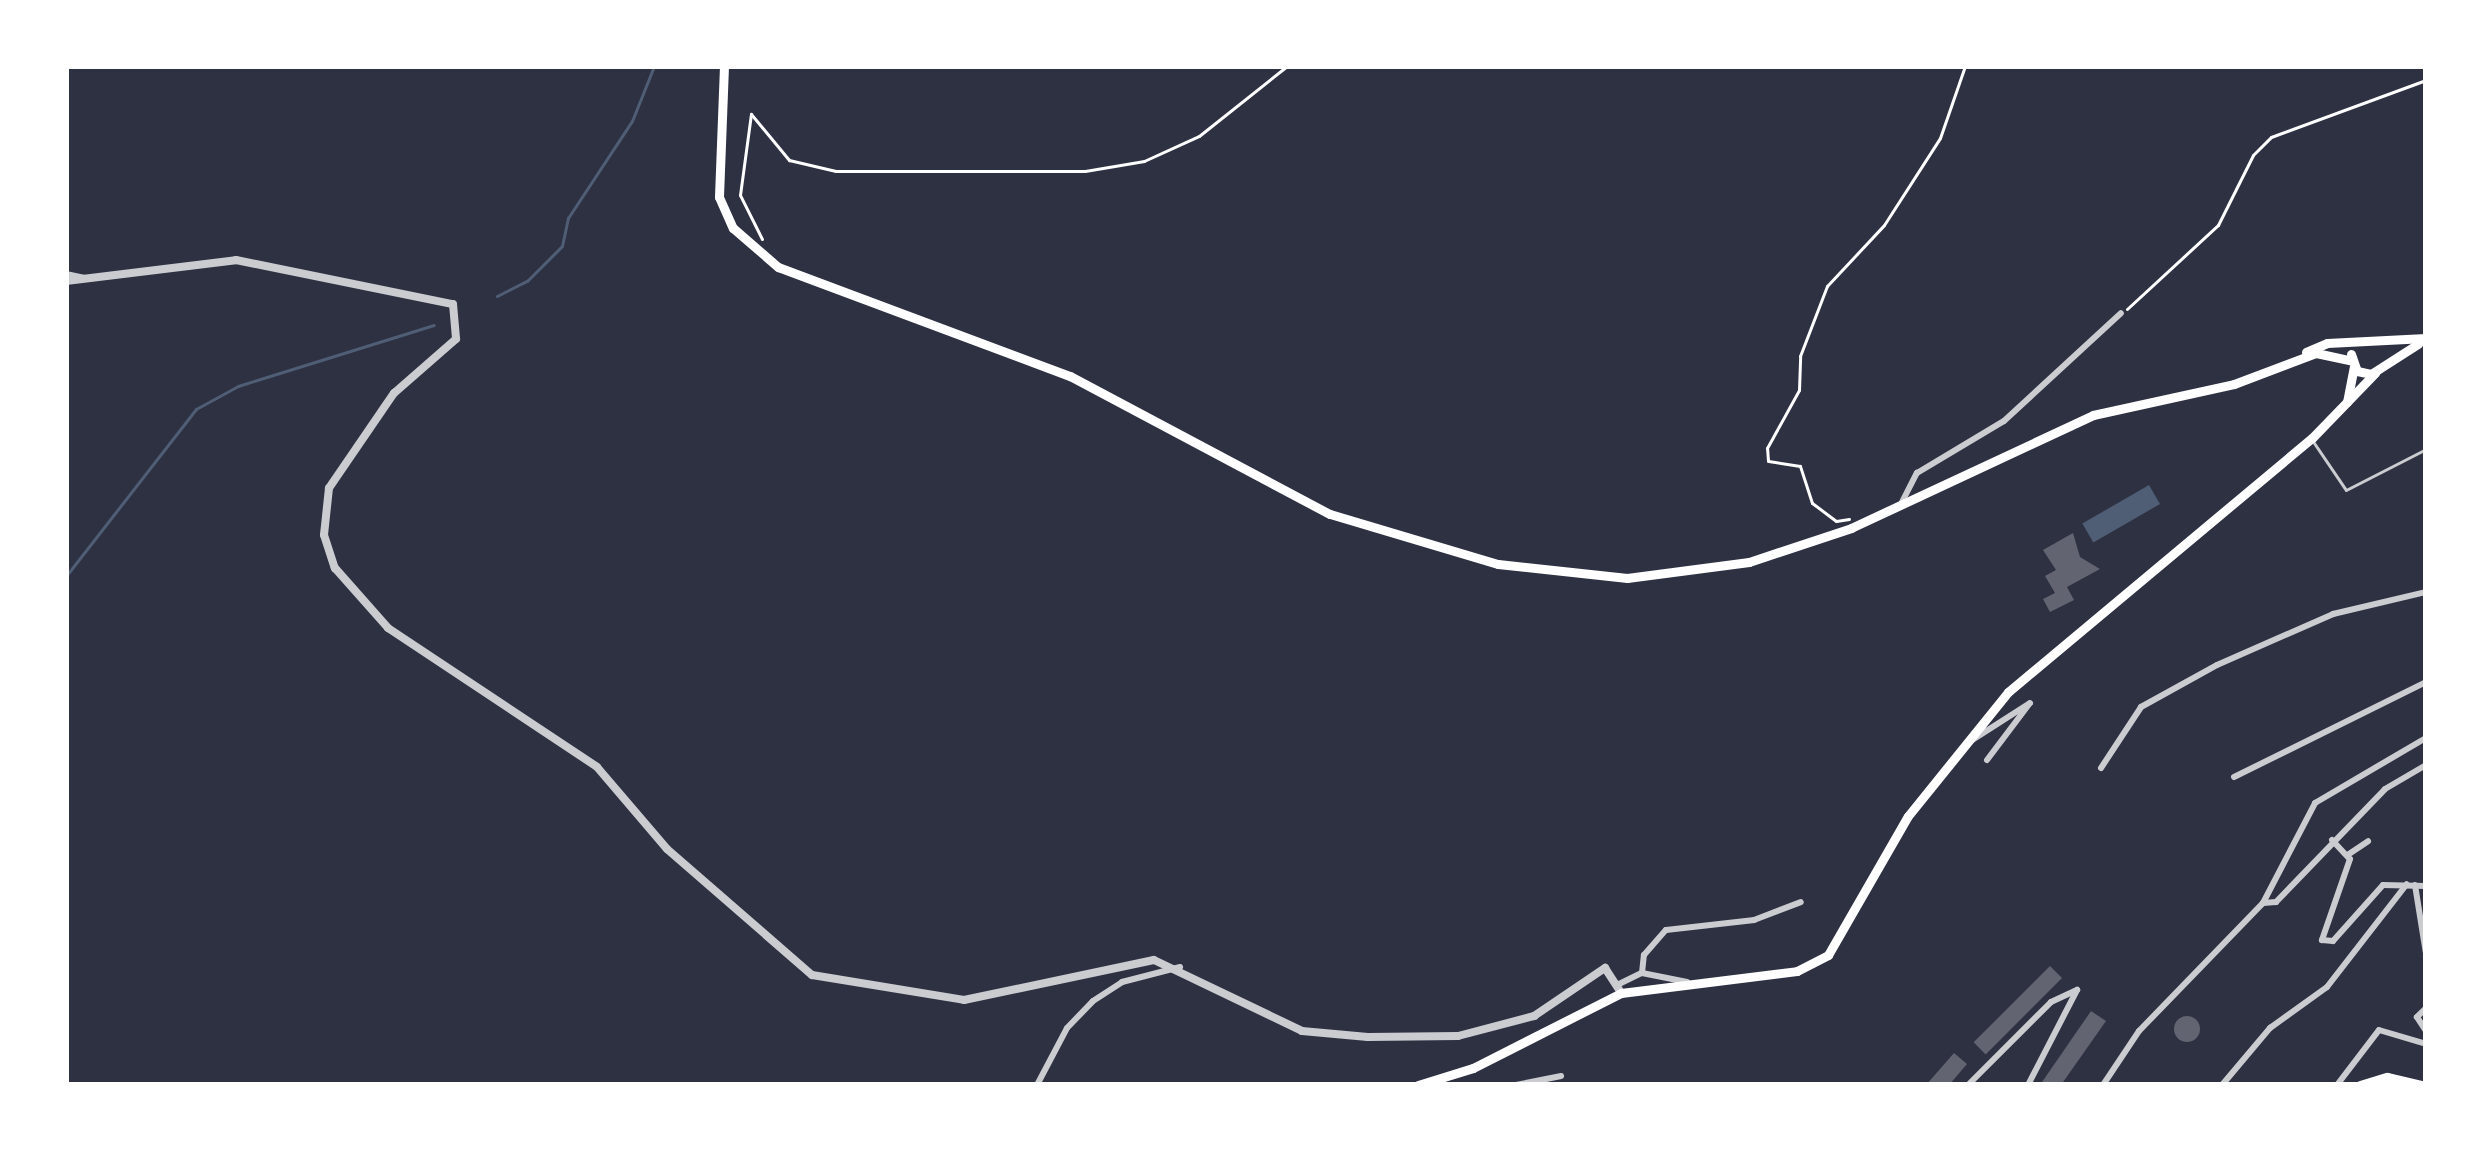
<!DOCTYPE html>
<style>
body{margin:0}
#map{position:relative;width:2492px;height:1151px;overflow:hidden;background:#2d3142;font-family:"Zilla Slab",serif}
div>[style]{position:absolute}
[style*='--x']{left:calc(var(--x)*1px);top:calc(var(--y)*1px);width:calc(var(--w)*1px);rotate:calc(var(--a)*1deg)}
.water>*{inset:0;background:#4f5d75;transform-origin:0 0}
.stream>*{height:3px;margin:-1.5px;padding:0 1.5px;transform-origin:1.5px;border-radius:1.5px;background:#4f5d75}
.building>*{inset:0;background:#626471;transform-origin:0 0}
.round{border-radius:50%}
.path>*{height:3px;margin:-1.5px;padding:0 1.5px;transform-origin:1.5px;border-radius:1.5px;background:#fff}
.service>*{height:3px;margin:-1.5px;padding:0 1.5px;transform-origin:1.5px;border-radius:1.5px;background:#caccd0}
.minor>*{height:6px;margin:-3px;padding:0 3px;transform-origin:3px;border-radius:3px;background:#caccd0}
.tertiary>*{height:8px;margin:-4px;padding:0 4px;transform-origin:4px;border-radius:4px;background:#caccd0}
.secondary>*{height:9px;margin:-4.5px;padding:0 4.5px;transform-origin:4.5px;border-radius:4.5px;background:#fff}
.primary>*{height:9px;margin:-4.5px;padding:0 4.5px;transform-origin:4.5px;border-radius:4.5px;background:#fff}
span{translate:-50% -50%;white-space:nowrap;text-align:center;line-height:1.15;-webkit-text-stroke:9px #fff;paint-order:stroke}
.frame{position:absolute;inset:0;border:69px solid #fff;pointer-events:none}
</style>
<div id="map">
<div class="water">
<i style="left:2149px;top:485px;width:22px;height:77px;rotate:60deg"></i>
</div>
<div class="stream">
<i style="--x:497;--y:296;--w:34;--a:-27"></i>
<i style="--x:527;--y:281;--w:49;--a:-45"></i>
<i style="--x:562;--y:246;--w:29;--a:-78"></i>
<i style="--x:568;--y:218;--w:116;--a:-56.6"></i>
<i style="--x:632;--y:121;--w:59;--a:-68.2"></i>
<i style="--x:66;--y:576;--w:212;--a:-52.1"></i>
<i style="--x:196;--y:409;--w:48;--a:-28.7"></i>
<i style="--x:238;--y:386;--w:205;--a:-17.3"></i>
</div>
<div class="building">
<i style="clip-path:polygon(2073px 533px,2080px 557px,2100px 569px,2067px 587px,2074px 600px,2050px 612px,2043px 599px,2055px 593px,2045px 576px,2056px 570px,2043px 550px)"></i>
<i style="left:2050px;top:966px;width:17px;height:108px;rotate:45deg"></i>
<i style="clip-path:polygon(2091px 1011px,2106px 1021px,2061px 1085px,2040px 1085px)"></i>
<i class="round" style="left:2174px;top:1016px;width:26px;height:26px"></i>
<i style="clip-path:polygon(1954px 1053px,1967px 1064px,1949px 1085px,1926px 1085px)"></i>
</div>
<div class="path">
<i style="--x:762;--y:239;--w:49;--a:-116.6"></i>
<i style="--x:740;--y:195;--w:82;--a:-82.3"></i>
<i style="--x:751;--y:114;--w:60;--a:50.4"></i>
<i style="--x:789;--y:160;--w:48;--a:13.2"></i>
<i style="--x:836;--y:171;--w:249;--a:0"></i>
<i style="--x:1085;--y:171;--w:60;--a:-9.6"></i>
<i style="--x:1144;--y:161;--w:60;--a:-24.4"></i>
<i style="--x:1199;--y:136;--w:112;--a:-38.5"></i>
<i style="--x:2127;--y:309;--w:124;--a:-42.7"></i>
<i style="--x:2218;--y:225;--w:78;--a:-63.4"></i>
<i style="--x:2253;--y:155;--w:25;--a:-45"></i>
<i style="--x:2271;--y:137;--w:165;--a:-20.2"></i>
<i style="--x:1849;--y:519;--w:13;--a:171"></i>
<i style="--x:1836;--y:521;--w:30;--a:-143"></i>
<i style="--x:1812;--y:503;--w:39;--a:-108"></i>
<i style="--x:1800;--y:466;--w:32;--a:-171"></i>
<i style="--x:1768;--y:461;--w:13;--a:-94"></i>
<i style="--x:1767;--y:448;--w:66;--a:-61.1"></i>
<i style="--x:1799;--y:390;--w:34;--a:-88"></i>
<i style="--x:1800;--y:356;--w:75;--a:-68.9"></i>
<i style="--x:1827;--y:286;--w:83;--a:-46.9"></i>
<i style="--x:1884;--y:225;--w:103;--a:-57.2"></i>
<i style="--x:1940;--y:138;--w:76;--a:-70.9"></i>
</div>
<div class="service">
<i style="--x:2312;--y:440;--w:60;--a:55.8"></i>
<i style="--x:2346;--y:490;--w:90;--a:-27.1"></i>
</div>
<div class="minor">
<i style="--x:66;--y:274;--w:19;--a:12"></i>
<i style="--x:1902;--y:502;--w:33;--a:-63"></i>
<i style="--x:1917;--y:473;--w:101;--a:-30.9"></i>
<i style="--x:2004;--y:421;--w:159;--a:-42.7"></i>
<i style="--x:1966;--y:744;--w:76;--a:-32.6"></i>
<i style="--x:1987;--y:760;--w:71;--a:-53"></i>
<i style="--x:2101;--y:768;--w:73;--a:-56.7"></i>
<i style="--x:2141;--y:707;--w:87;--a:-28.9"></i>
<i style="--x:2217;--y:665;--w:127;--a:-23.7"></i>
<i style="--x:2333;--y:614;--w:96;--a:-13.3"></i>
<i style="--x:2234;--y:777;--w:214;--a:-26.3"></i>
<i style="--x:2332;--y:840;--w:26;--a:47"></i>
<i style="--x:2350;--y:859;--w:86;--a:109.1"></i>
<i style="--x:2322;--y:940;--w:11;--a:5"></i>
<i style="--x:2333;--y:941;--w:75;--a:-48.2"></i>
<i style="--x:2383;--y:885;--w:43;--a:1.3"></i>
<i style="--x:2349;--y:854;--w:23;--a:-34"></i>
<i style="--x:2415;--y:885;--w:70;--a:80.9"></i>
<i style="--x:2263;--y:903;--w:13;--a:-4"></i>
<i style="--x:2276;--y:902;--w:157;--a:-46"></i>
<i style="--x:2385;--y:789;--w:48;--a:-30.3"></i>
<i style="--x:1642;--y:973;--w:18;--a:-84"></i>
<i style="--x:1644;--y:955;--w:33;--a:-49"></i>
<i style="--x:1666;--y:930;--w:89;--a:-6.5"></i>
<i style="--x:1754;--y:920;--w:50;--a:-21"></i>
<i style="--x:1619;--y:984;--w:25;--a:-26"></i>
<i style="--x:1642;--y:973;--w:46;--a:11.3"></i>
<i style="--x:2426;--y:1008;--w:13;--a:135"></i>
<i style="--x:2417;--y:1017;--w:17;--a:57"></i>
<i style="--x:1037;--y:1085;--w:64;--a:-62.2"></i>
<i style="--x:1067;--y:1028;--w:37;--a:-46"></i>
<i style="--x:1093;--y:1001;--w:35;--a:-33"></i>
<i style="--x:1122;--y:982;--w:60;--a:-14.5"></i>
<i style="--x:1516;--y:1085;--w:46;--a:-11.3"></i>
<i style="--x:1968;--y:1085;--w:117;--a:-45"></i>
<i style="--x:2051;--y:1002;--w:29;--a:-25"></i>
<i style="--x:2077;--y:990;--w:107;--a:117.3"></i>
<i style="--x:2103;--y:1085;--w:65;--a:-56.3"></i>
<i style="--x:2139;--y:1031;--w:178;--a:-45.9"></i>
<i style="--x:2263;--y:903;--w:113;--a:-62.5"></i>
<i style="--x:2315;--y:803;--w:129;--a:-30.4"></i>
<i style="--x:2222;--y:1085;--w:75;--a:-49.9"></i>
<i style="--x:2270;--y:1028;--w:70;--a:-35.7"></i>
<i style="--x:2327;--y:987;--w:130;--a:-52.2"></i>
<i style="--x:2337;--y:1085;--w:69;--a:-52.6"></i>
<i style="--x:2379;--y:1030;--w:49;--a:16.6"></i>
</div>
<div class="tertiary">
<i style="--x:66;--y:281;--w:171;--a:-7"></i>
<i style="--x:236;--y:260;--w:221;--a:11.5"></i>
<i style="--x:453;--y:304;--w:35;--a:85"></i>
<i style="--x:456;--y:339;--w:82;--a:138.9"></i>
<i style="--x:394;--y:393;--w:115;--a:124.4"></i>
<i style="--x:329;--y:488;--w:47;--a:96.1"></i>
<i style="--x:324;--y:535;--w:35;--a:72"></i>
<i style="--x:335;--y:568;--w:80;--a:48.5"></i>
<i style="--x:388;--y:628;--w:251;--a:33.6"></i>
<i style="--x:597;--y:767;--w:108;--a:49.5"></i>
<i style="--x:667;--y:849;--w:192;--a:41"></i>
<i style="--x:812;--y:975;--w:154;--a:9.3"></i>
<i style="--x:964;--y:1000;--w:194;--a:-11.9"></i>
<i style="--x:1154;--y:960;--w:164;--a:25.6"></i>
<i style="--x:1302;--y:1031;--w:66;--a:5.2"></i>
<i style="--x:1368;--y:1037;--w:90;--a:-0.6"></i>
<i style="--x:1458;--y:1036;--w:79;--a:-14.7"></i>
<i style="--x:1534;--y:1016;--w:86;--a:-34.1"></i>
<i style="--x:1605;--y:968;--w:30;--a:57"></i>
</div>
<div class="secondary">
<i style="--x:2347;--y:402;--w:36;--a:-79"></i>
<i style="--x:1418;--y:1085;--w:58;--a:-17.2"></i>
<i style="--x:1473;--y:1068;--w:166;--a:-26.9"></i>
<i style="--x:1621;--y:993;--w:177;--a:-7.1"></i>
<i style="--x:1797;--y:971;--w:35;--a:-27"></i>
<i style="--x:1828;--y:955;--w:160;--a:-60.1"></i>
<i style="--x:1908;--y:816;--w:159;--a:-51.1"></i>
<i style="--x:2008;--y:692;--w:396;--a:-39.9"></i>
<i style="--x:2312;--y:438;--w:91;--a:-45.9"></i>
</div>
<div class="primary">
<i style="--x:724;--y:66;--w:131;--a:92.2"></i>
<i style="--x:719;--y:197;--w:34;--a:66"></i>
<i style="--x:733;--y:228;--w:60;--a:40.9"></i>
<i style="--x:778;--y:267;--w:312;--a:20.5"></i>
<i style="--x:1070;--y:376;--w:294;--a:28"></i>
<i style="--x:1330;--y:514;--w:175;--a:16.6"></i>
<i style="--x:1498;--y:564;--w:130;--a:6.2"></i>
<i style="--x:1627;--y:578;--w:123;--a:-7.5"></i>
<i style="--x:1749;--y:562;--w:108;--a:-18.4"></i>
<i style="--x:1851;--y:528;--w:267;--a:-25"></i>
<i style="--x:2093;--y:415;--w:144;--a:-12.4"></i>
<i style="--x:2234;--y:384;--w:88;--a:-20.7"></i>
<i style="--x:2316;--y:353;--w:35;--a:12"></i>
<i style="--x:2306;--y:352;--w:23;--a:-23"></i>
<i style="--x:2327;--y:343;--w:99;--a:-2.9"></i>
<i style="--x:2351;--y:354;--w:18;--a:71"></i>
<i style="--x:2357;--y:371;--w:14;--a:12"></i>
<i style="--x:2371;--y:374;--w:56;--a:-32.6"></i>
<i style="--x:2360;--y:1085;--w:28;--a:-17"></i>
<i style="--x:2387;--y:1077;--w:37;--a:13"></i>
</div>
<div class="frame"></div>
</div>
